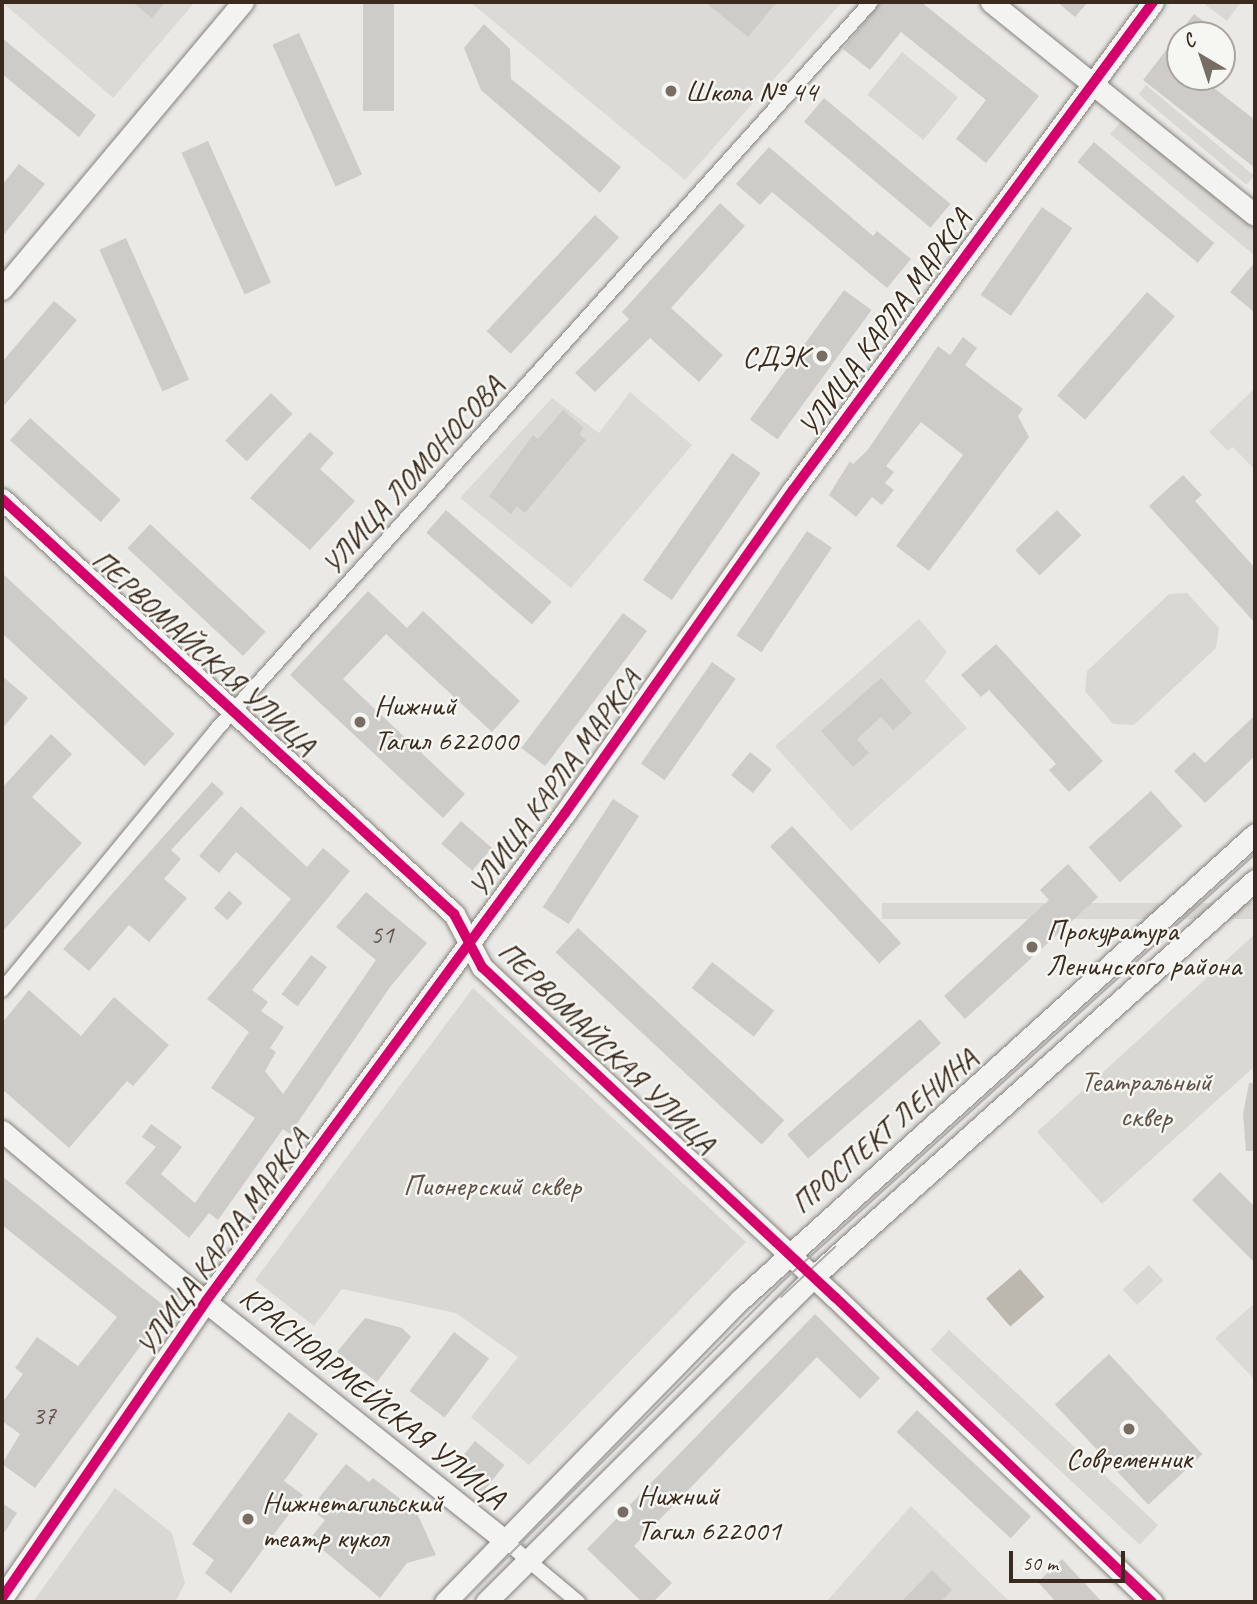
<!DOCTYPE html>
<meta charset="utf-8">
<style>
body{margin:0}
#map{position:relative;width:1257px;height:1604px;overflow:hidden;background:#eae9e6;font-family:Caveat,sans-serif}
div>[style]{position:absolute}
[style*='--x']{left:calc(var(--x)*1px);top:calc(var(--y)*1px);width:calc(var(--w)*1px);rotate:calc(var(--a)*1deg)}
.built>*{inset:0;background:#dbdad4}
.green>*{inset:0;background:#dad8d3;transform-origin:0 0}
.water>*{inset:0;background:#bcb7af;transform-origin:0 0}
.building>*{inset:0;background:#cdccc9;transform-origin:0 0}
.roads{filter:drop-shadow(0 0 2px #85817d) drop-shadow(0 0 2px #85817d)}
.street>*{height:14px;margin:-7px;padding:0 7px;transform-origin:7px;border-radius:7px;background:#f3f3f1}
.secondary>*{height:21px;margin:-10.5px;padding:0 10.5px;transform-origin:10.5px;border-radius:10.5px;background:#f3f3f1}
.tram>*{height:2px;margin:-1px;padding:0 1px;transform-origin:1px;border-radius:1px;background:#b0aeac}
.cycleway>*{height:10px;margin:-5px;padding:0 5px;transform-origin:5px;border-radius:5px;background:#d6006c}
.dots>*{width:19px;height:19px;translate:-50% -50%;box-sizing:border-box;border:4px solid #f6f6f2;border-radius:50%}
span{translate:-50% -50%;white-space:nowrap;text-align:center;line-height:1.15;-webkit-text-stroke:5px #f6f6f2;paint-order:stroke}
.number-label{font-size:26px;color:#605249}
.number-label span{-webkit-text-stroke-width:0}
.poi-label{font-size:30px;color:#3b2a1e}
.left{translate:0 -50%;text-align:left}
.right{translate:-100% -50%;text-align:right}
.street-label{font-size:30px;color:#3b2a1e}
.park-label{font-size:30px;color:#605248}
.frame{position:absolute;inset:0;border:4px solid #3b2a1e;pointer-events:none}
.north{position:absolute;left:1166px;top:21px;width:70px;height:70px;box-sizing:border-box;background:#f6f6f2;border:2px solid #aba49d;border-radius:50%;rotate:321deg;font-size:19px;font-weight:700;line-height:28px;text-align:center;color:#3b2a1e}
.north::after{content:'';display:block;margin:auto;width:24px;height:32px;background:#786d64;clip-path:polygon(50% 0,100% 100%,50% 72%,0 100%)}
.scale{position:absolute;left:1009px;top:1551px;width:116px;height:32px;box-sizing:border-box;border:4px solid #3b2a1e;border-top:0;padding-left:9px;font-size:21px;line-height:24px;white-space:nowrap;color:#3b2a1e;-webkit-text-stroke:5px #f6f6f2;paint-order:stroke}
</style>
<div id="map">
<div class="built">
<i style="clip-path:polygon(2px 2px,195px 2px,113px 98px)"></i>
<i style="clip-path:polygon(470px 2px,842px 2px,685px 180px)"></i>
<i style="clip-path:polygon(1255px 388px,1255px 470px,1233px 447px,1228px 451px,1209px 432px)"></i>
<i style="clip-path:polygon(630px 392px,692px 445px,571px 588px,460px 498px,552px 398px,599px 433px)"></i>
<i style="clip-path:polygon(919px 619px,947px 652px,925px 681px,967px 728px,851px 831px,775px 746px)"></i>
<i style="clip-path:polygon(1255px 1303px,1255px 1380px,1215px 1338px)"></i>
<i style="clip-path:polygon(911px 1506px,1010px 1602px,826px 1602px)"></i>
</div>
<div class="green">
<i style="clip-path:polygon(1202px 2px,1241px 2px,1227px 21px)"></i>
<i style="left:902px;top:52px;width:72px;height:55px;rotate:39deg"></i>
<i style="left:1146px;top:85px;width:141px;height:12px;rotate:40deg"></i>
<i style="clip-path:polygon(1126px 117px,1255px 224px,1255px 256px,1110px 134px)"></i>
<i style="clip-path:polygon(1187px 593px,1219px 628px,1216px 648px,1134px 725px,1113px 724px,1085px 691px,1087px 671px,1169px 594px)"></i>
<i style="left:1255px;top:903px;width:16px;height:373px;rotate:90deg"></i>
<i style="clip-path:polygon(1255px 934px,1255px 1066px,1102px 1204px,1037px 1132px)"></i>
<i style="clip-path:polygon(473px 988px,746px 1242px,529px 1465px,471px 1417px,518px 1357px,456px 1313px,342px 1289px,314px 1326px,255px 1280px)"></i>
<i style="left:1149px;top:1265px;width:21px;height:36px;rotate:47deg"></i>
<i style="left:949px;top:1330px;width:286px;height:27px;rotate:43deg"></i>
<i style="clip-path:polygon(115px 1488px,172px 1533px,185px 1583px,175px 1602px,33px 1602px)"></i>
</div>
<div class="water">
<i style="left:1020px;top:1269px;width:37px;height:45px;rotate:49deg"></i>
</div>
<div class="building">
<i style="clip-path:polygon(132px 2px,165px 2px,152px 18px)"></i>
<i style="left:363px;top:2px;width:31px;height:109px"></i>
<i style="clip-path:polygon(705px 2px,777px 2px,748px 37px)"></i>
<i style="clip-path:polygon(881px 2px,921px 2px,1039px 96px,986px 163px,956px 139px,986px 100px,901px 32px,870px 70px,843px 49px)"></i>
<i style="clip-path:polygon(1057px 2px,1088px 2px,1075px 17px)"></i>
<i style="clip-path:polygon(1194px 14px,1222px 35px,1180px 35px,1180px 77px,1200px 77px,1255px 120px,1255px 168px,1143px 80px)"></i>
<i style="clip-path:polygon(484px 24px,510px 49px,511px 79px,621px 167px,600px 193px,481px 90px,464px 48px)"></i>
<i style="left:299px;top:33px;width:155px;height:29px;rotate:66deg"></i>
<i style="clip-path:polygon(2px 38px,96px 115px,79px 137px,2px 74px)"></i>
<i style="left:824px;top:98px;width:165px;height:31px;rotate:40deg"></i>
<i style="left:208px;top:141px;width:155px;height:29px;rotate:66deg"></i>
<i style="left:1094px;top:142px;width:157px;height:26px;rotate:40deg"></i>
<i style="clip-path:polygon(769px 147px,873px 236px,877px 231px,911px 259px,887px 288px,772px 192px,760px 205px,736px 184px)"></i>
<i style="clip-path:polygon(19px 164px,45px 184px,2px 237px,2px 185px)"></i>
<i style="clip-path:polygon(720px 203px,745px 226px,671px 308px,723px 355px,699px 382px,650px 338px,595px 392px,575px 373px,629px 319px,622px 312px)"></i>
<i style="left:1042px;top:207px;width:37px;height:107px;rotate:35deg"></i>
<i style="left:595px;top:215px;width:33px;height:159px;rotate:43deg"></i>
<i style="left:126px;top:238px;width:155px;height:29px;rotate:66deg"></i>
<i style="clip-path:polygon(1255px 262px,1255px 313px,1230px 292px)"></i>
<i style="left:844px;top:290px;width:34px;height:160px;rotate:36deg"></i>
<i style="left:1147px;top:292px;width:37px;height:137px;rotate:41deg"></i>
<i style="clip-path:polygon(54px 301px,77px 320px,2px 408px,2px 362px)"></i>
<i style="clip-path:polygon(963px 337px,977px 348px,965px 365px,1023px 409px,1018px 416px,1029px 437px,929px 571px,896px 546px,963px 455px,921px 422px,886px 466px,894px 472px,885px 483px,894px 490px,882px 505px,872px 497px,856px 517px,829px 495px,850px 461px,853px 464px,867px 451px,938px 346px,950px 355px)"></i>
<i style="left:271px;top:393px;width:30px;height:66px;rotate:44deg"></i>
<i style="clip-path:polygon(563px 410px,584px 428px,579px 434px,586px 440px,525px 513px,517px 506px,511px 514px,489px 496px,533px 435px,538px 439px)"></i>
<i style="left:30px;top:418px;width:122px;height:30px;rotate:42deg"></i>
<i style="clip-path:polygon(310px 432px,334px 453px,320px 469px,355px 501px,310px 550px,250px 498px)"></i>
<i style="left:732px;top:453px;width:35px;height:155px;rotate:35deg"></i>
<i style="clip-path:polygon(1183px 475px,1202px 495px,1195px 501px,1255px 568px,1255px 623px,1149px 506px)"></i>
<i style="left:446px;top:510px;width:140px;height:30px;rotate:41deg"></i>
<i style="left:1057px;top:510px;width:35px;height:58px;rotate:46deg"></i>
<i style="left:150px;top:524px;width:158px;height:33px;rotate:43deg"></i>
<i style="left:807px;top:531px;width:30px;height:126px;rotate:34deg"></i>
<i style="left:2px;top:573px;width:236px;height:44px;rotate:43deg"></i>
<i style="clip-path:polygon(368px 591px,407px 628px,423px 611px,520px 701px,492px 732px,386px 634px,343px 679px,465px 794px,443px 818px,290px 675px)"></i>
<i style="left:623px;top:613px;width:30px;height:169px;rotate:37deg"></i>
<i style="clip-path:polygon(996px 644px,1103px 761px,1069px 792px,1049px 770px,1056px 764px,989px 690px,981px 697px,961px 675px)"></i>
<i style="left:712px;top:662px;width:29px;height:124px;rotate:35deg"></i>
<i style="clip-path:polygon(2px 676px,28px 698px,2px 729px)"></i>
<i style="clip-path:polygon(881px 678px,912px 713px,893px 730px,881px 717px,857px 739px,869px 753px,853px 767px,821px 731px)"></i>
<i style="clip-path:polygon(1255px 715px,1255px 756px,1205px 803px,1174px 771px,1194px 752px,1205px 763px)"></i>
<i style="clip-path:polygon(51px 734px,72px 754px,32px 797px,82px 843px,2px 932px,2px 788px)"></i>
<i style="left:750px;top:752px;width:28px;height:30px;rotate:39deg"></i>
<i style="clip-path:polygon(212px 782px,224px 793px,171px 850px,181px 859px,164px 879px,187px 898px,149px 942px,129px 925px,89px 971px,63px 949px)"></i>
<i style="left:1151px;top:791px;width:47px;height:84px;rotate:48deg"></i>
<i style="left:613px;top:799px;width:31px;height:129px;rotate:33deg"></i>
<i style="clip-path:polygon(241px 806px,307px 867px,323px 848px,350px 871px,252px 990px,268px 1002px,261px 1011px,284px 1027px,270px 1048px,276px 1052px,265px 1071px,283px 1094px,376px 960px,336px 927px,366px 892px,427px 943px,390px 987px,290px 1134px,283px 1129px,218px 1220px,209px 1213px,189px 1238px,125px 1183px,156px 1147px,142px 1137px,151px 1124px,182px 1147px,161px 1174px,195px 1203px,255px 1118px,211px 1088px,249px 1032px,207px 999px,291px 899px,236px 852px,219px 873px,199px 856px)"></i>
<i style="left:461px;top:821px;width:41px;height:30px;rotate:41deg"></i>
<i style="left:792px;top:826px;width:160px;height:30px;rotate:47deg"></i>
<i style="clip-path:polygon(1068px 864px,1098px 897px,965px 1019px,944px 996px,1049px 900px,1040px 890px)"></i>
<i style="left:229px;top:891px;width:18px;height:23px;rotate:41deg"></i>
<i style="left:578px;top:928px;width:282px;height:33px;rotate:43deg"></i>
<i style="left:311px;top:955px;width:20px;height:49px;rotate:37deg"></i>
<i style="left:712px;top:962px;width:79px;height:33px;rotate:38deg"></i>
<i style="clip-path:polygon(29px 990px,81px 1036px,114px 997px,169px 1045px,133px 1086px,127px 1081px,69px 1148px,2px 1089px,2px 1023px)"></i>
<i style="left:920px;top:1019px;width:32px;height:176px;rotate:49deg"></i>
<i style="clip-path:polygon(1249px 1083px,1255px 1083px,1255px 1151px,1246px 1151px,1243px 1114px)"></i>
<i style="clip-path:polygon(1220px 1172px,1255px 1207px,1255px 1263px,1192px 1200px)"></i>
<i style="clip-path:polygon(2px 1176px,168px 1309px,35px 1488px,2px 1464px,20px 1434px,2px 1421px,2px 1403px,23px 1374px,15px 1368px,37px 1337px,78px 1366px,117px 1317px,2px 1225px)"></i>
<i style="clip-path:polygon(815px 1314px,880px 1378px,860px 1399px,817px 1357px,634px 1546px,672px 1583px,653px 1602px,642px 1602px,587px 1549px)"></i>
<i style="clip-path:polygon(365px 1318px,402px 1328px,411px 1337px,377px 1382px,337px 1352px)"></i>
<i style="left:454px;top:1332px;width:44px;height:74px;rotate:37deg"></i>
<i style="left:1109px;top:1354px;width:137px;height:74px;rotate:47deg"></i>
<i style="left:917px;top:1410px;width:156px;height:30px;rotate:43deg"></i>
<i style="clip-path:polygon(289px 1412px,318px 1434px,284px 1481px,303px 1495px,231px 1593px,205px 1573px,214px 1560px,192px 1544px)"></i>
<i style="left:475px;top:1441px;width:38px;height:36px;rotate:39deg"></i>
<i style="clip-path:polygon(346px 1464px,369px 1482px,373px 1478px,416px 1511px,436px 1555px,407px 1563px,380px 1598px,310px 1539px,325px 1520px,310px 1509px)"></i>
<i style="clip-path:polygon(2px 1503px,17px 1513px,2px 1536px)"></i>
<i style="clip-path:polygon(1062px 1559px,1102px 1602px,1056px 1602px,1038px 1582px)"></i>
<i style="clip-path:polygon(932px 1570px,952px 1590px,940px 1602px,901px 1602px)"></i>
</div>
<div class="roads">
<div class="street">
<i style="--x:2;--y:990;--w:337;--a:-50.5"></i>
<i style="--x:216;--y:730;--w:979;--a:-48.02"></i>
<i style="--x:504;--y:1540;--w:97;--a:40"></i>
</div>
<div class="secondary">
<i style="--x:991;--y:2;--w:339;--a:38.9"></i>
<i style="--x:2;--y:289;--w:375;--a:-50"></i>
<i style="--x:2;--y:499;--w:614;--a:42.56"></i>
<i style="--x:454;--y:914;--w:60;--a:62.2"></i>
<i style="--x:482;--y:967;--w:483;--a:43.1"></i>
<i style="--x:835;--y:1297;--w:440;--a:43.9"></i>
<i style="--x:2;--y:1131;--w:241;--a:40.1"></i>
<i style="--x:186;--y:1286;--w:407;--a:38.6"></i>
<i style="--x:2;--y:1598;--w:360;--a:-55.5"></i>
<i style="--x:206;--y:1301;--w:606;--a:-53.66"></i>
<i style="--x:565;--y:813;--w:395;--a:-54.8"></i>
<i style="--x:793;--y:490;--w:606;--a:-53.58"></i>
<i style="--x:445;--y:1602;--w:424;--a:-45.7"></i>
<i style="--x:741;--y:1299;--w:693;--a:-42.13"></i>
<i style="--x:486;--y:1602;--w:461;--a:-44.8"></i>
<i style="--x:813;--y:1277;--w:594;--a:-41.93"></i>
</div>
</div>
<div class="tram">
<i style="--x:781;--y:1297;--w:74;--a:-42.8"></i>
<i style="--x:462;--y:1602;--w:453;--a:-45"></i>
<i style="--x:782;--y:1282;--w:638;--a:-42.14"></i>
</div>
<div class="cycleway">
<i style="--x:2;--y:499;--w:614;--a:42.56"></i>
<i style="--x:454;--y:914;--w:60;--a:62.2"></i>
<i style="--x:482;--y:967;--w:483;--a:43.1"></i>
<i style="--x:835;--y:1297;--w:440;--a:43.9"></i>
<i style="--x:2;--y:1598;--w:360;--a:-55.5"></i>
<i style="--x:206;--y:1301;--w:606;--a:-53.66"></i>
<i style="--x:565;--y:813;--w:395;--a:-54.8"></i>
<i style="--x:793;--y:490;--w:606;--a:-53.58"></i>
</div>
<div class="dots">
<i style="left:671px;top:91px;background:#786d64"></i>
<i style="left:822px;top:356px;background:#786d64"></i>
<i style="left:360px;top:722px;background:#786d64"></i>
<i style="left:1032px;top:947px;background:#786d64"></i>
<i style="left:1129px;top:1429px;background:#786d64"></i>
<i style="left:623px;top:1512px;background:#786d64"></i>
<i style="left:248px;top:1519px;background:#786d64"></i>
</div>
<div class="number-label">
<span style="left:382px;top:935px">51</span>
<span style="left:44px;top:1416px">37</span>
</div>
<div class="poi-label">
<span class="left" style="left:685px;top:91px">Школа № 44</span>
<span class="right" style="left:808px;top:356px">СДЭК</span>
<span class="left" style="left:374px;top:722px">Нижний<br>Тагил 622000</span>
<span class="left" style="left:1046px;top:947px">Прокуратура<br>Ленинского района</span>
<span style="left:1129px;top:1458px">Современник</span>
<span class="left" style="left:637px;top:1512px">Нижний<br>Тагил 622001</span>
<span class="left" style="left:262px;top:1519px">Нижнетагильский<br>театр кукол</span>
</div>
<div class="street-label">
<span style="left:885px;top:323px;rotate:-54deg">УЛИЦА КАРЛА МАРКСА</span>
<span style="left:412px;top:475px;rotate:-48deg">УЛИЦА ЛОМОНОСОВА</span>
<span style="left:204px;top:652px;rotate:42deg">ПЕРВОМАЙСКАЯ УЛИЦА</span>
<span style="left:554px;top:783px;rotate:-54deg">УЛИЦА КАРЛА МАРКСА</span>
<span style="left:607px;top:1047px;rotate:44deg">ПЕРВОМАЙСКАЯ УЛИЦА</span>
<span style="left:884px;top:1131px;rotate:-41deg">ПРОСПЕКТ ЛЕНИНА</span>
<span style="left:222px;top:1242px;rotate:-54deg">УЛИЦА КАРЛА МАРКСА</span>
<span style="left:373px;top:1397px;rotate:39deg">КРАСНОАРМЕЙСКАЯ УЛИЦА</span>
</div>
<div class="park-label">
<span style="left:1146px;top:1098px">Театральный<br>сквер</span>
<span style="left:492px;top:1185px">Пионерский сквер</span>
</div>
<div class="frame"></div>
<div class="north">С</div>
<div class="scale">50 m</div>
</div>
